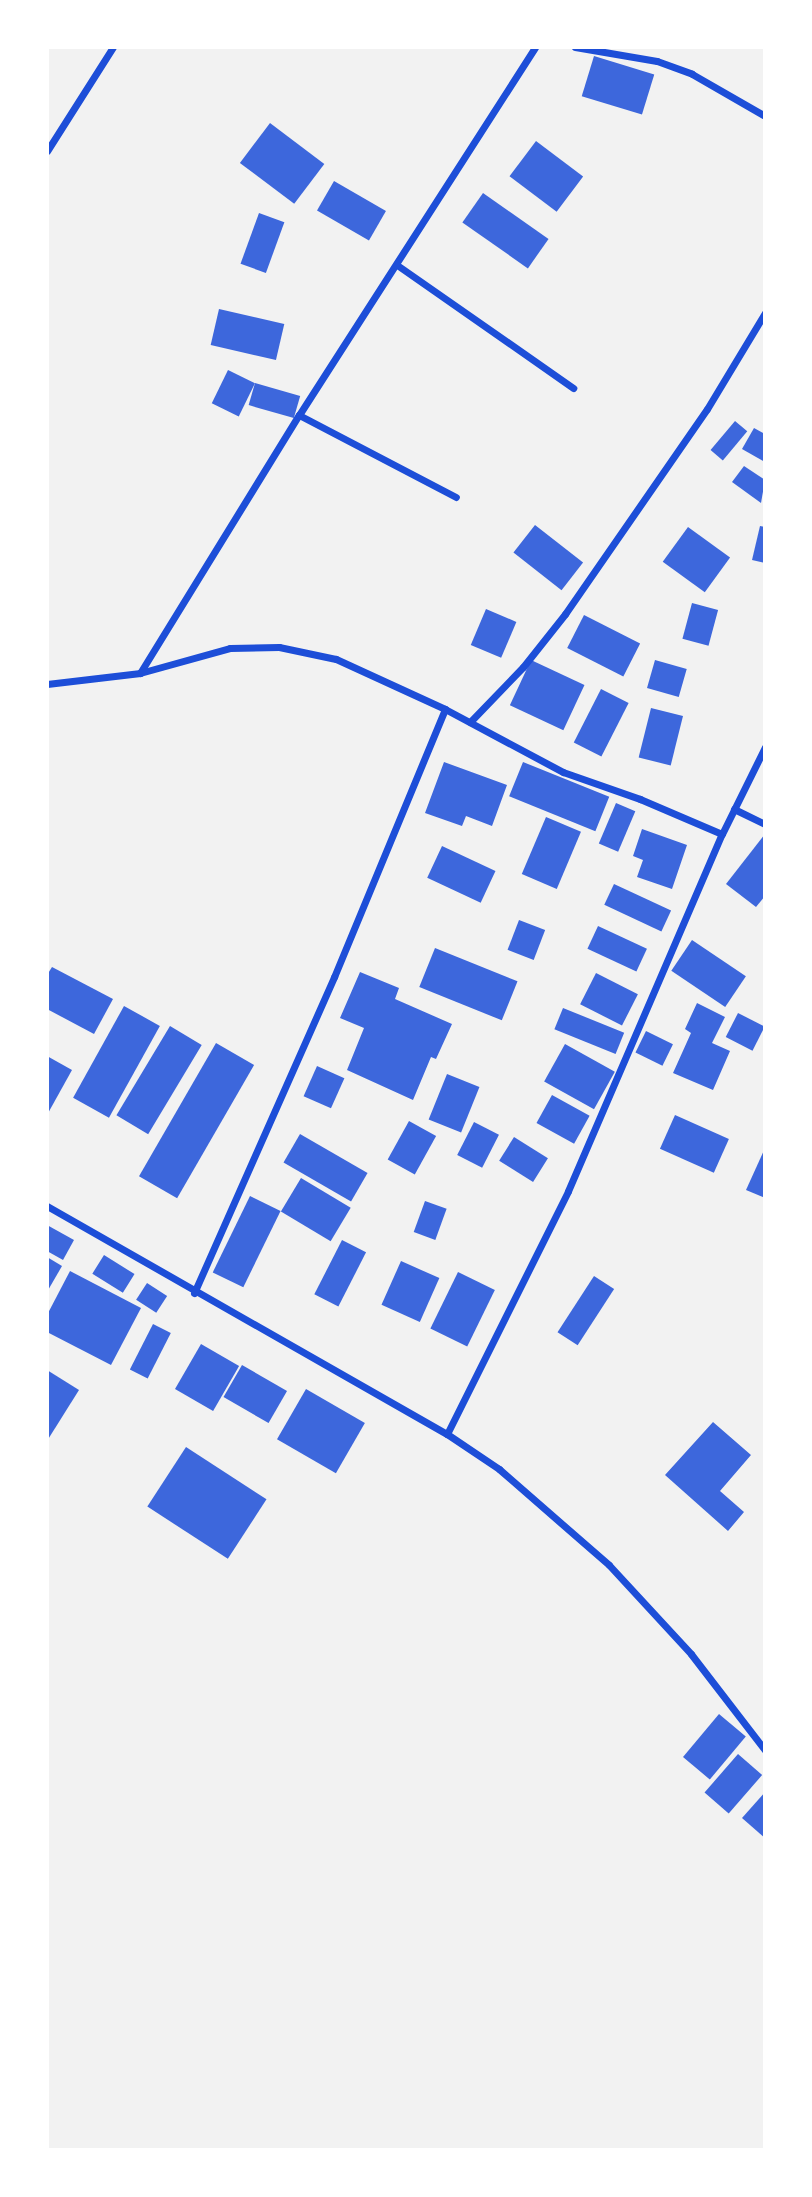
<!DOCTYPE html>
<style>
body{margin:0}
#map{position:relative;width:812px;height:2197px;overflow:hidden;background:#f2f2f2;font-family:Commissioner,sans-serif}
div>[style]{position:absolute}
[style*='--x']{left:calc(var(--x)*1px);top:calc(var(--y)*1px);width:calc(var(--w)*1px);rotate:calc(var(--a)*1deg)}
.building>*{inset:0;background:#3d67dc;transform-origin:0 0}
.minor>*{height:7px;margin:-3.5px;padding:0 3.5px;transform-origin:3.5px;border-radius:3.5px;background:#1d4ed8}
span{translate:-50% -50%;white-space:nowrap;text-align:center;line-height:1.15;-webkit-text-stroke:5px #fff;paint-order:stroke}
.frame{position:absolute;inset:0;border:49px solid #fff;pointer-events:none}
</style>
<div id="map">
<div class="building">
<i style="left:594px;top:56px;width:63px;height:42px;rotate:17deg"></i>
<i style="left:270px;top:123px;width:68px;height:50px;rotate:37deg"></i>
<i style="left:536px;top:141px;width:59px;height:44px;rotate:37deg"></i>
<i style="left:334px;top:181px;width:60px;height:34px;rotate:30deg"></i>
<i style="left:483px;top:193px;width:80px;height:36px;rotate:35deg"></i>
<i style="left:259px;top:213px;width:27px;height:54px;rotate:20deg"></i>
<i style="left:219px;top:309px;width:67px;height:37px;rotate:13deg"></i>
<i style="left:228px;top:370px;width:30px;height:37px;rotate:26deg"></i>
<i style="left:255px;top:383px;width:47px;height:23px;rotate:16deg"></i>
<i style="left:735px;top:421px;width:16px;height:38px;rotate:40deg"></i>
<i style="clip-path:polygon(754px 428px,765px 434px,765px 462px,742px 449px)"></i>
<i style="clip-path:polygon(744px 466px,765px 480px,761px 503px,732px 482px)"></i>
<i style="left:535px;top:525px;width:61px;height:35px;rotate:38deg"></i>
<i style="clip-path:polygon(760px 526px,765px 527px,765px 563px,752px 560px)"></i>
<i style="left:688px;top:527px;width:52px;height:43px;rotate:36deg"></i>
<i style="left:692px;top:603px;width:27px;height:37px;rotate:15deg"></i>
<i style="left:486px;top:609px;width:33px;height:39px;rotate:23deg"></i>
<i style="left:584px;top:615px;width:63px;height:37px;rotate:27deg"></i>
<i style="left:531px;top:660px;width:59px;height:50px;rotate:25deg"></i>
<i style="left:655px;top:660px;width:33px;height:29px;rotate:16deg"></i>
<i style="left:601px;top:689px;width:31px;height:60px;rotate:27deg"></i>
<i style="left:651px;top:708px;width:33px;height:51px;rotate:14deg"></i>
<i style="clip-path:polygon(444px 762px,507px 785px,492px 826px,466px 816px,462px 826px,425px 813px)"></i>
<i style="left:523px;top:762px;width:93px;height:37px;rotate:22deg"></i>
<i style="left:616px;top:803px;width:21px;height:44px;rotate:23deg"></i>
<i style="left:546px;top:817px;width:38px;height:62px;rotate:23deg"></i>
<i style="clip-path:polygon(642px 829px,687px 845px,672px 889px,637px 877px,643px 860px,633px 856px)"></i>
<i style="clip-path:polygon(765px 834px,765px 896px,756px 907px,726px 884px)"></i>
<i style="left:442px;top:846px;width:59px;height:35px;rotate:25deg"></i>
<i style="left:614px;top:884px;width:63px;height:23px;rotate:25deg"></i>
<i style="left:519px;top:920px;width:28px;height:32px;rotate:21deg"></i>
<i style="left:598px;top:926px;width:54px;height:25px;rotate:25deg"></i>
<i style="left:692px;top:940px;width:65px;height:37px;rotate:34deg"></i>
<i style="left:435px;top:948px;width:89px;height:42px;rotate:22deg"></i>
<i style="clip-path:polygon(52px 967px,113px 999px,94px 1034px,47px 1009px,47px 975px)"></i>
<i style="clip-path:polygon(360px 972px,399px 988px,395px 999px,452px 1024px,436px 1059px,431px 1057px,413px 1100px,347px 1070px,364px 1028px,340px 1018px)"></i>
<i style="left:596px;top:973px;width:47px;height:35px;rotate:27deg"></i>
<i style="clip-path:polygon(697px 1003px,725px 1017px,712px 1043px,730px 1051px,713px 1090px,673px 1073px,691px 1033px,685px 1029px)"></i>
<i style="left:124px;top:1006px;width:41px;height:105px;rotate:29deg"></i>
<i style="left:563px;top:1008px;width:66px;height:23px;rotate:22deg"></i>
<i style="left:738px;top:1013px;width:30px;height:27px;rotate:27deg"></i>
<i style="left:170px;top:1026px;width:37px;height:104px;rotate:31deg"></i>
<i style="left:646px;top:1031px;width:30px;height:24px;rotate:26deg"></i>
<i style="left:216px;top:1043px;width:44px;height:154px;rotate:30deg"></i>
<i style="left:565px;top:1044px;width:57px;height:43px;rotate:29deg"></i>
<i style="clip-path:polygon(47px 1056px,72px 1070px,47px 1115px)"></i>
<i style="left:317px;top:1066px;width:30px;height:33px;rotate:24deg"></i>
<i style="left:447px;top:1074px;width:35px;height:49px;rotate:22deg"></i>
<i style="left:552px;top:1095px;width:43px;height:32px;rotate:29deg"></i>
<i style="left:675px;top:1115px;width:59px;height:37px;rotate:24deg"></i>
<i style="left:409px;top:1121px;width:31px;height:44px;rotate:29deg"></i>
<i style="left:474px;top:1122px;width:28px;height:37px;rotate:27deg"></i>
<i style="left:300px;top:1134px;width:78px;height:33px;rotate:30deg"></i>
<i style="left:514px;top:1137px;width:40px;height:28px;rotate:32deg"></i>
<i style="clip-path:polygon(765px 1148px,765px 1198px,746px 1190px)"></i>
<i style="left:301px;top:1178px;width:58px;height:39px;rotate:31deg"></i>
<i style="left:250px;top:1196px;width:34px;height:85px;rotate:26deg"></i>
<i style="left:425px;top:1201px;width:23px;height:33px;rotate:20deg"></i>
<i style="clip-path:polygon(47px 1225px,74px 1240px,63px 1260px,47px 1251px)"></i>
<i style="left:342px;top:1240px;width:27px;height:61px;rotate:27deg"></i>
<i style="left:104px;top:1255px;width:36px;height:22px;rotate:32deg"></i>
<i style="clip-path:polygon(47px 1257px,62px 1266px,47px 1292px)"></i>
<i style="left:401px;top:1261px;width:42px;height:48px;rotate:24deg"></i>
<i style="clip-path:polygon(70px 1271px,141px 1308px,111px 1365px,47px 1332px,47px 1315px)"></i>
<i style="left:458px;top:1272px;width:41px;height:63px;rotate:26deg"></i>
<i style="left:594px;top:1276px;width:24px;height:67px;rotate:33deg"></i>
<i style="left:147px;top:1283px;width:24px;height:20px;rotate:33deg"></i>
<i style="left:153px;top:1324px;width:20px;height:51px;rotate:27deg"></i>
<i style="left:201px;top:1344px;width:44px;height:52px;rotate:30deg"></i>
<i style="left:242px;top:1365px;width:52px;height:37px;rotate:30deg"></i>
<i style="clip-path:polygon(47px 1370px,79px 1390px,47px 1441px)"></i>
<i style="left:306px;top:1389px;width:68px;height:58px;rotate:30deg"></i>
<i style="clip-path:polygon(713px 1422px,751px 1455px,720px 1491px,744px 1512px,728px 1531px,665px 1475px)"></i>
<i style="left:186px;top:1447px;width:96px;height:71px;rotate:33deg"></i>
<i style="left:719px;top:1714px;width:35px;height:56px;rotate:40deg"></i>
<i style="left:738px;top:1754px;width:32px;height:51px;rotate:41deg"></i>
<i style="clip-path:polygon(765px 1792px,765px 1838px,742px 1818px)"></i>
</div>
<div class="minor">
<i style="--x:575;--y:47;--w:83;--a:9.7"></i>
<i style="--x:657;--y:61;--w:37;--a:20"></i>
<i style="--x:692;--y:74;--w:84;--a:29.9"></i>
<i style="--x:47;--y:151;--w:123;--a:-57.6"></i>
<i style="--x:397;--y:265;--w:215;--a:34.9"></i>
<i style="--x:299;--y:415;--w:177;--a:27.6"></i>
<i style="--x:140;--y:673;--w:303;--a:-58.4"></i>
<i style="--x:299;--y:415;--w:437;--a:-57.3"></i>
<i style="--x:47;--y:684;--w:94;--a:-6.7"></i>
<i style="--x:140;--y:673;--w:93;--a:-15.5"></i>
<i style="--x:230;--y:648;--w:49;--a:-1.2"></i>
<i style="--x:279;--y:647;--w:58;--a:11.9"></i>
<i style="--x:336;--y:659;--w:120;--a:24.6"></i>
<i style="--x:445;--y:709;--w:134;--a:28.1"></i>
<i style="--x:563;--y:772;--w:82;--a:19.3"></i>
<i style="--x:640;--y:799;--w:89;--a:23.1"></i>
<i style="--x:470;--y:722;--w:76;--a:-46.1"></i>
<i style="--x:523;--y:667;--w:68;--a:-51.6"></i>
<i style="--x:565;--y:614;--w:249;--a:-55.3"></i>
<i style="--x:707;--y:409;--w:112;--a:-58.9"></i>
<i style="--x:734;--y:809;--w:34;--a:26"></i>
<i style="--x:47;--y:1206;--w:460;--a:29.7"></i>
<i style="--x:447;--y:1434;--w:63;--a:33.9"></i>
<i style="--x:499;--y:1469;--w:146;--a:41.1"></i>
<i style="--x:609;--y:1565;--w:121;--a:47.3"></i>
<i style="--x:691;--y:1654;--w:121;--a:52.4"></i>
<i style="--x:194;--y:1293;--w:346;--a:-66.1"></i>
<i style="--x:334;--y:977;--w:290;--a:-67.5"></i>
<i style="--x:447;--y:1434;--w:271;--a:-63.5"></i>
<i style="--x:568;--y:1191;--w:389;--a:-66.7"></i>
<i style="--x:722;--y:834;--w:97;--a:-63.7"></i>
</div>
<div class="frame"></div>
</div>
